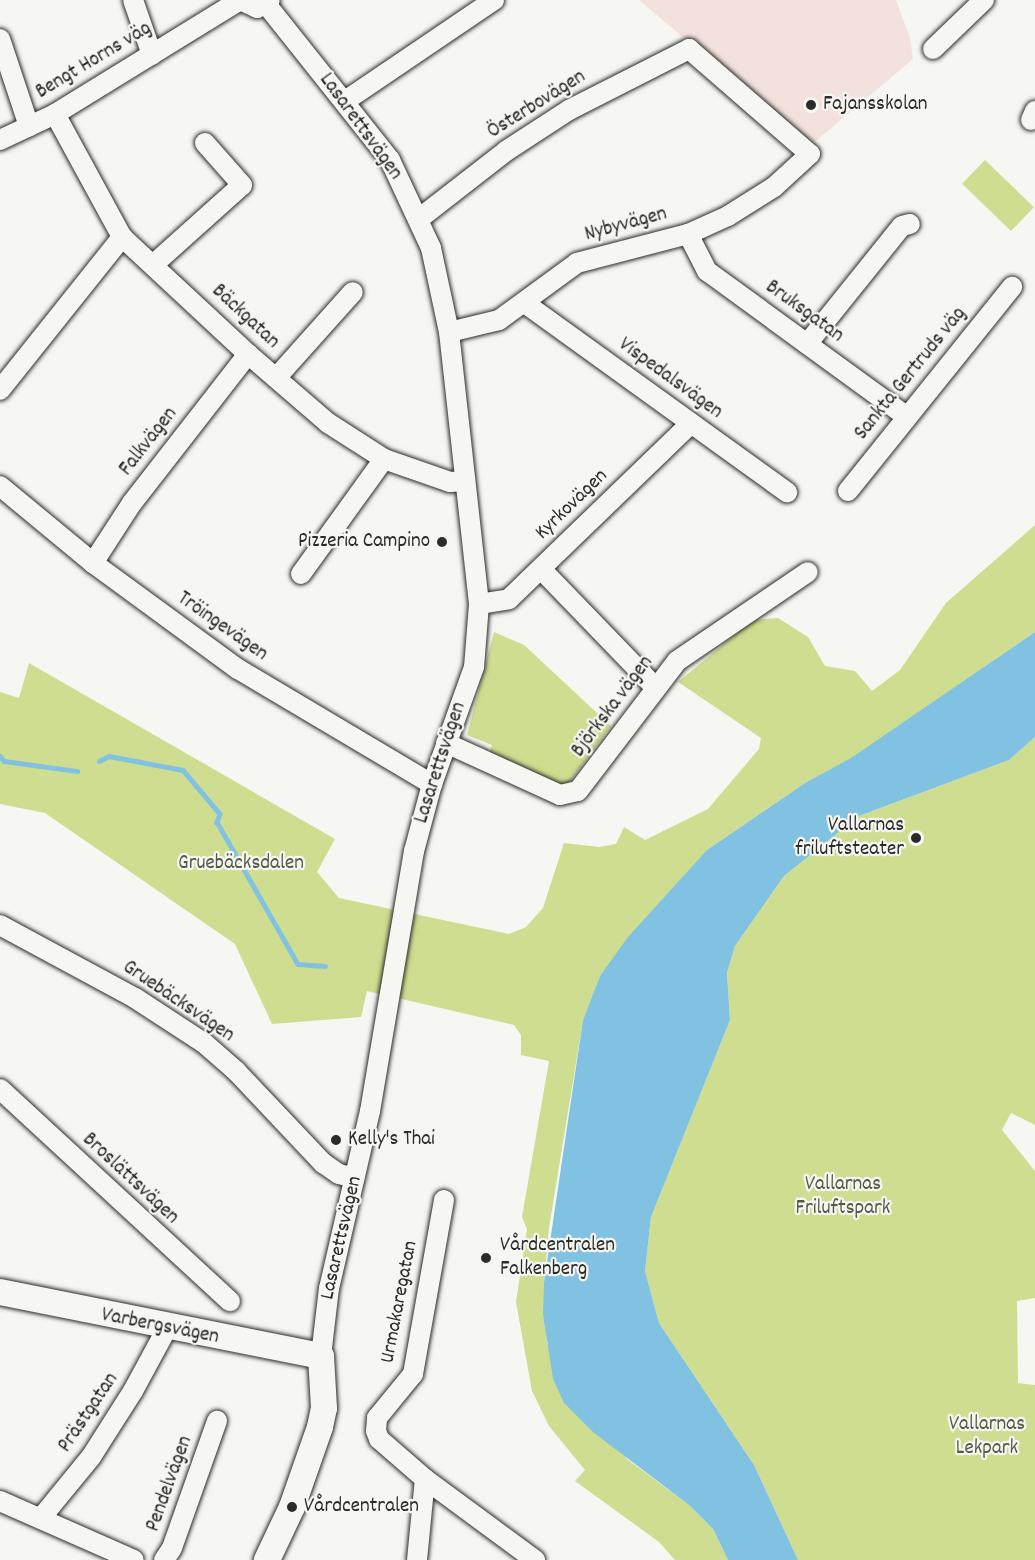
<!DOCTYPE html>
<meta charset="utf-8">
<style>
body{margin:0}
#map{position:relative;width:1035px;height:1560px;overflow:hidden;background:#f6f6f2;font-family:Dekko,sans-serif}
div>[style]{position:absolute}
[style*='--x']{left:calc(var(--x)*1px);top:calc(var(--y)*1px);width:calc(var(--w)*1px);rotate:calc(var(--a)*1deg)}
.built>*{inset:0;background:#f2e1dc}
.green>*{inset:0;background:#cfdd90;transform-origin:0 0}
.water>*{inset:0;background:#81c2e2}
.stream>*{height:4.5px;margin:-2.25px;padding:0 2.25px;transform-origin:2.25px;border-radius:2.25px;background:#81c2e2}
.roads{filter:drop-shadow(0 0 2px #2b2b2b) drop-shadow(0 0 2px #2b2b2b)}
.minor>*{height:20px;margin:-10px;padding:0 10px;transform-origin:10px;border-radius:10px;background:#f6f6f2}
.major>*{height:26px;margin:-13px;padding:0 13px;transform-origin:13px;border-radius:13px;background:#f6f6f2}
.dots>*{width:16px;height:16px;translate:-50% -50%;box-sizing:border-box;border:3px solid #f6f6f2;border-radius:50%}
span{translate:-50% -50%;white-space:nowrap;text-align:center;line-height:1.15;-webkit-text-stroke:4.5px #f6f6f2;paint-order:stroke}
.street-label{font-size:21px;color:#2b2b2b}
.poi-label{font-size:21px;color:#2b2b2b}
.left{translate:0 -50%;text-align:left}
.right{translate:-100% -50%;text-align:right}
.park-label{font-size:21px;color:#545844}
</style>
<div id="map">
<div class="built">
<i style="clip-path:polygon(639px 0,896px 0,910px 38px,913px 59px,811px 145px)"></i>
</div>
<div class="green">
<i style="left:985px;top:160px;width:68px;height:33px;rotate:44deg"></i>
<i style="clip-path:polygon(1035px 525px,1035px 632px,851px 759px,805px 783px,707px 850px,600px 976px,583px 1020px,549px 1228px,544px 1282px,547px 1344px,627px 1459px,689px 1505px,713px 1529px,728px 1560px,675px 1560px,659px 1542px,575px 1481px,585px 1470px,549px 1426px,532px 1391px,516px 1302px,527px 1229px,522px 1217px,549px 1061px,521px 1055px,521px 1035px,514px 1025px,367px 991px,361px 1017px,272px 1024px,235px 944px,45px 813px,0 804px,0 692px,19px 698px,29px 663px,335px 839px,317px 872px,339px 898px,509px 934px,526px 927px,543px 908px,564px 843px,599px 847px,616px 844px,624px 827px,645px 840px,708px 809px,759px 749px,761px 738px,678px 682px,753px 620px,778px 618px,808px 637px,825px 666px,855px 671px,872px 691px,900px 670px,946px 603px)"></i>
<i style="clip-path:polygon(494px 632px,524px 645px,611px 726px,565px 788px,488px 758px,492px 745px,467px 735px)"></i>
<i style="clip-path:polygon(1035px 737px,1035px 1125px,1011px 1113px,1002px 1130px,1035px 1171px,1035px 1298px,1017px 1301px,1018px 1383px,1035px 1385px,1035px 1560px,798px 1560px,754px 1465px,659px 1323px,645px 1271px,651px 1217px,730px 1020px,727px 973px,735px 946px,784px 876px,859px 816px,1009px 760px)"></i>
</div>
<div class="water">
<i style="clip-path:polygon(1035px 632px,1035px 737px,1009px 760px,859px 816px,784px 876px,735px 946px,727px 973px,730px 1020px,651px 1217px,645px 1271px,659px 1323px,754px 1465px,798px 1560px,728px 1560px,713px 1529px,689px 1505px,593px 1432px,564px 1403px,553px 1379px,543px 1314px,544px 1282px,583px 1020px,600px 976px,628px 937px,707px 850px,805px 783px,851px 758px)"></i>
</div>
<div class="stream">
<i style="--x:0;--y:756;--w:6;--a:51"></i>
<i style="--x:4;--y:761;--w:74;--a:7.8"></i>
<i style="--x:99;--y:761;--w:11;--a:-27"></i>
<i style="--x:109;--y:756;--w:75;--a:10.7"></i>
<i style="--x:183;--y:770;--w:57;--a:49.9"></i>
<i style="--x:220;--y:814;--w:9;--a:111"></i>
<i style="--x:217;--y:822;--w:163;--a:60.3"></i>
<i style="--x:298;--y:964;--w:27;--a:4"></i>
</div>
<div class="roads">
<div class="minor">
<i style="--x:133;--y:0;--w:58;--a:70.9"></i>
<i style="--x:266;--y:4;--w:199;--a:51.5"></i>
<i style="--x:390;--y:160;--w:97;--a:65"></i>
<i style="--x:431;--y:248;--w:86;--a:77.9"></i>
<i style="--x:449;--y:332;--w:274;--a:83.7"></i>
<i style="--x:479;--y:604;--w:63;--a:94.5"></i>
<i style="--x:474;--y:667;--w:124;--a:109.7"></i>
<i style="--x:432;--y:784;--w:69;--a:105"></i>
<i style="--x:414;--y:851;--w:264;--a:99.6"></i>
<i style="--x:370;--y:1111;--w:182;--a:103"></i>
<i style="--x:329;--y:1288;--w:68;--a:96.7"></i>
<i style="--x:0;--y:39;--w:92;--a:71.6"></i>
<i style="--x:933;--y:49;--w:71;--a:-43.9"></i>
<i style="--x:345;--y:101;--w:180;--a:-34.1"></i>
<i style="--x:55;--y:114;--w:140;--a:61.4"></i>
<i style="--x:122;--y:237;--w:172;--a:42.9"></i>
<i style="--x:248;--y:354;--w:106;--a:40.8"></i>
<i style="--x:328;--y:423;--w:67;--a:32.7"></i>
<i style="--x:384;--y:459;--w:70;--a:19.2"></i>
<i style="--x:450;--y:482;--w:15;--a:-4"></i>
<i style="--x:1031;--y:120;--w:10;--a:-66"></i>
<i style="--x:0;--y:140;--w:61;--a:-25.3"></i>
<i style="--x:55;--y:114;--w:217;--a:-31.6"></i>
<i style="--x:240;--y:0;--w:19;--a:25"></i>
<i style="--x:257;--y:8;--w:15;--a:-32"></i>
<i style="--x:420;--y:218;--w:109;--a:-37.9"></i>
<i style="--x:506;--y:151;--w:75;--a:-33.1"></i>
<i style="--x:569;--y:110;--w:135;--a:-26.9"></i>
<i style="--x:689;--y:49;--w:160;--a:41"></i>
<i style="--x:810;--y:154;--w:49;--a:137.5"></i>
<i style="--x:774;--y:187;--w:54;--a:147.8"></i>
<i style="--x:728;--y:216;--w:44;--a:155.8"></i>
<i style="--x:688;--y:234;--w:115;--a:165.4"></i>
<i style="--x:577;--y:263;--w:97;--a:143.8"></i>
<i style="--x:499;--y:320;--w:51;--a:166.5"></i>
<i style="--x:688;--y:234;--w:42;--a:62.8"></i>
<i style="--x:707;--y:271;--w:246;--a:36.1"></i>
<i style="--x:154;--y:264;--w:118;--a:-41.9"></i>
<i style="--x:242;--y:185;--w:56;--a:-131.4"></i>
<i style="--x:526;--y:304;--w:322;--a:35.8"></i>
<i style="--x:807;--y:344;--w:151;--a:-51.2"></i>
<i style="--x:902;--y:226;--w:8;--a:-14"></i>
<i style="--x:276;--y:378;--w:115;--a:-48.2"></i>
<i style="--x:0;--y:390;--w:196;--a:-51.4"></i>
<i style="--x:0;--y:486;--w:121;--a:39.6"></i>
<i style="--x:93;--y:563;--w:180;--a:36.2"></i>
<i style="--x:238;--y:669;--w:226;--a:30.7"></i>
<i style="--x:848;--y:491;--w:262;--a:-51.2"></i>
<i style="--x:93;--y:563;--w:72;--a:-57"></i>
<i style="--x:132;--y:503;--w:189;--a:-52.1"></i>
<i style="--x:541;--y:569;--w:164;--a:46"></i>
<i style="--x:301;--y:574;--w:142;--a:-54.2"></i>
<i style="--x:479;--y:604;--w:30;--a:-9"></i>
<i style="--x:509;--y:599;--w:253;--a:-44"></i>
<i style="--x:446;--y:743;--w:125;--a:24.5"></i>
<i style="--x:560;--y:795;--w:18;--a:-13"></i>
<i style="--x:578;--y:791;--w:163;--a:-52.7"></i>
<i style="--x:677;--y:661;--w:158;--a:-34.2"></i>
<i style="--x:0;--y:925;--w:153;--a:28.4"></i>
<i style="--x:135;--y:998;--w:82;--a:33.1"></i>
<i style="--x:204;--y:1043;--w:43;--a:41.2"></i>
<i style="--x:236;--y:1071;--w:127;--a:46.6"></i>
<i style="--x:323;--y:1163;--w:19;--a:35"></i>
<i style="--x:339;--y:1174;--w:16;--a:14"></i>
<i style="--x:0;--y:1089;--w:313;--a:42.7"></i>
<i style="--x:444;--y:1200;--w:177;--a:100.1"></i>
<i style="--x:413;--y:1374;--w:57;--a:129.3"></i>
<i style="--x:377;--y:1418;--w:13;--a:94"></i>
<i style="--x:376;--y:1431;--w:9;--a:69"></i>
<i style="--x:379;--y:1439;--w:61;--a:41"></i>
<i style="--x:425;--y:1479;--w:137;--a:36.4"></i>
<i style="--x:0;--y:1501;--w:146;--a:23.8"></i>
<i style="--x:41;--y:1518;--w:79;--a:-50.7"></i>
<i style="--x:91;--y:1457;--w:78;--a:-57.5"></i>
<i style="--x:133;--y:1391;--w:72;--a:-61.6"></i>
<i style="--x:164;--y:1560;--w:14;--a:-56"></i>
<i style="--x:172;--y:1548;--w:135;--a:-70.5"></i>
<i style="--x:417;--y:1560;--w:81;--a:-84.4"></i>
</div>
<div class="major">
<i style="--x:0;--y:1292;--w:327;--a:11.3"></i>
<i style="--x:321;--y:1356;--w:52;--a:86.7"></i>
<i style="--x:324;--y:1408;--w:19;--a:102"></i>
<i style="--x:320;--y:1427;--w:85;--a:109.3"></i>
<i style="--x:292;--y:1507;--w:59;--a:115.3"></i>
</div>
</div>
<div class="dots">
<i style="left:811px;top:105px;background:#2b2b2b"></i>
<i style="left:442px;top:542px;background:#2b2b2b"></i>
<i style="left:916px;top:838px;background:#2b2b2b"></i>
<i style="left:336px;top:1140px;background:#2b2b2b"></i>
<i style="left:486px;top:1258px;background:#2b2b2b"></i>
<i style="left:292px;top:1507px;background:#2b2b2b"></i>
</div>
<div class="street-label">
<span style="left:94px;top:61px;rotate:-31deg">Bengt Horns väg</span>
<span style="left:537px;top:105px;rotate:-32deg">Österbovägen</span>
<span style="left:360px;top:127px;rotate:54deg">Lasarettsvägen</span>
<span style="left:626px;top:225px;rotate:-15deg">Nybyvägen</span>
<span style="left:804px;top:312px;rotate:36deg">Bruksgatan</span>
<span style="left:245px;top:317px;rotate:43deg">Bäckgatan</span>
<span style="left:911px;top:374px;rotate:-51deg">Sankta Gertruds väg</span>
<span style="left:670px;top:379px;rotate:36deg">Vispedalsvägen</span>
<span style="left:149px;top:442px;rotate:-52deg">Falkvägen</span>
<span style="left:572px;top:505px;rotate:-44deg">Kyrkovägen</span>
<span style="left:222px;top:627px;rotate:35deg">Tröingevägen</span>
<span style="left:613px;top:707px;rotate:-53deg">Björkska vägen</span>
<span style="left:441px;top:763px;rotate:-72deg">Lasarettsvägen</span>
<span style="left:178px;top:1002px;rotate:34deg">Gruebäcksvägen</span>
<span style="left:130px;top:1179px;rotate:43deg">Broslättsvägen</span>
<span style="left:342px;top:1238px;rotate:-77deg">Lasarettsvägen</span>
<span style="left:400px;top:1302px;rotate:-79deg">Urmakaregatan</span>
<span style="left:160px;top:1327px;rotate:11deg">Varbergsvägen</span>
<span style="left:89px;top:1413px;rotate:-56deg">Prästgatan</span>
<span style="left:170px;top:1484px;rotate:-70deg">Pendelvägen</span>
</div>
<div class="poi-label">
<span class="left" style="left:823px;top:105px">Fajansskolan</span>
<span class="right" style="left:430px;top:542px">Pizzeria Campino</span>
<span class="right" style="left:904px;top:838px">Vallarnas<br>friluftsteater</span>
<span class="left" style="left:348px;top:1140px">Kelly's Thai</span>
<span class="left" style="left:500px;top:1258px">Vårdcentralen<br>Falkenberg</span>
<span class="left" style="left:304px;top:1507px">Vårdcentralen</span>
</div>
<div class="park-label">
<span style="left:241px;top:864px">Gruebäcksdalen</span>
<span style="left:843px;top:1197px">Vallarnas<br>Friluftspark</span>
<span style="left:987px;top:1437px">Vallarnas<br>Lekpark</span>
</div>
</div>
